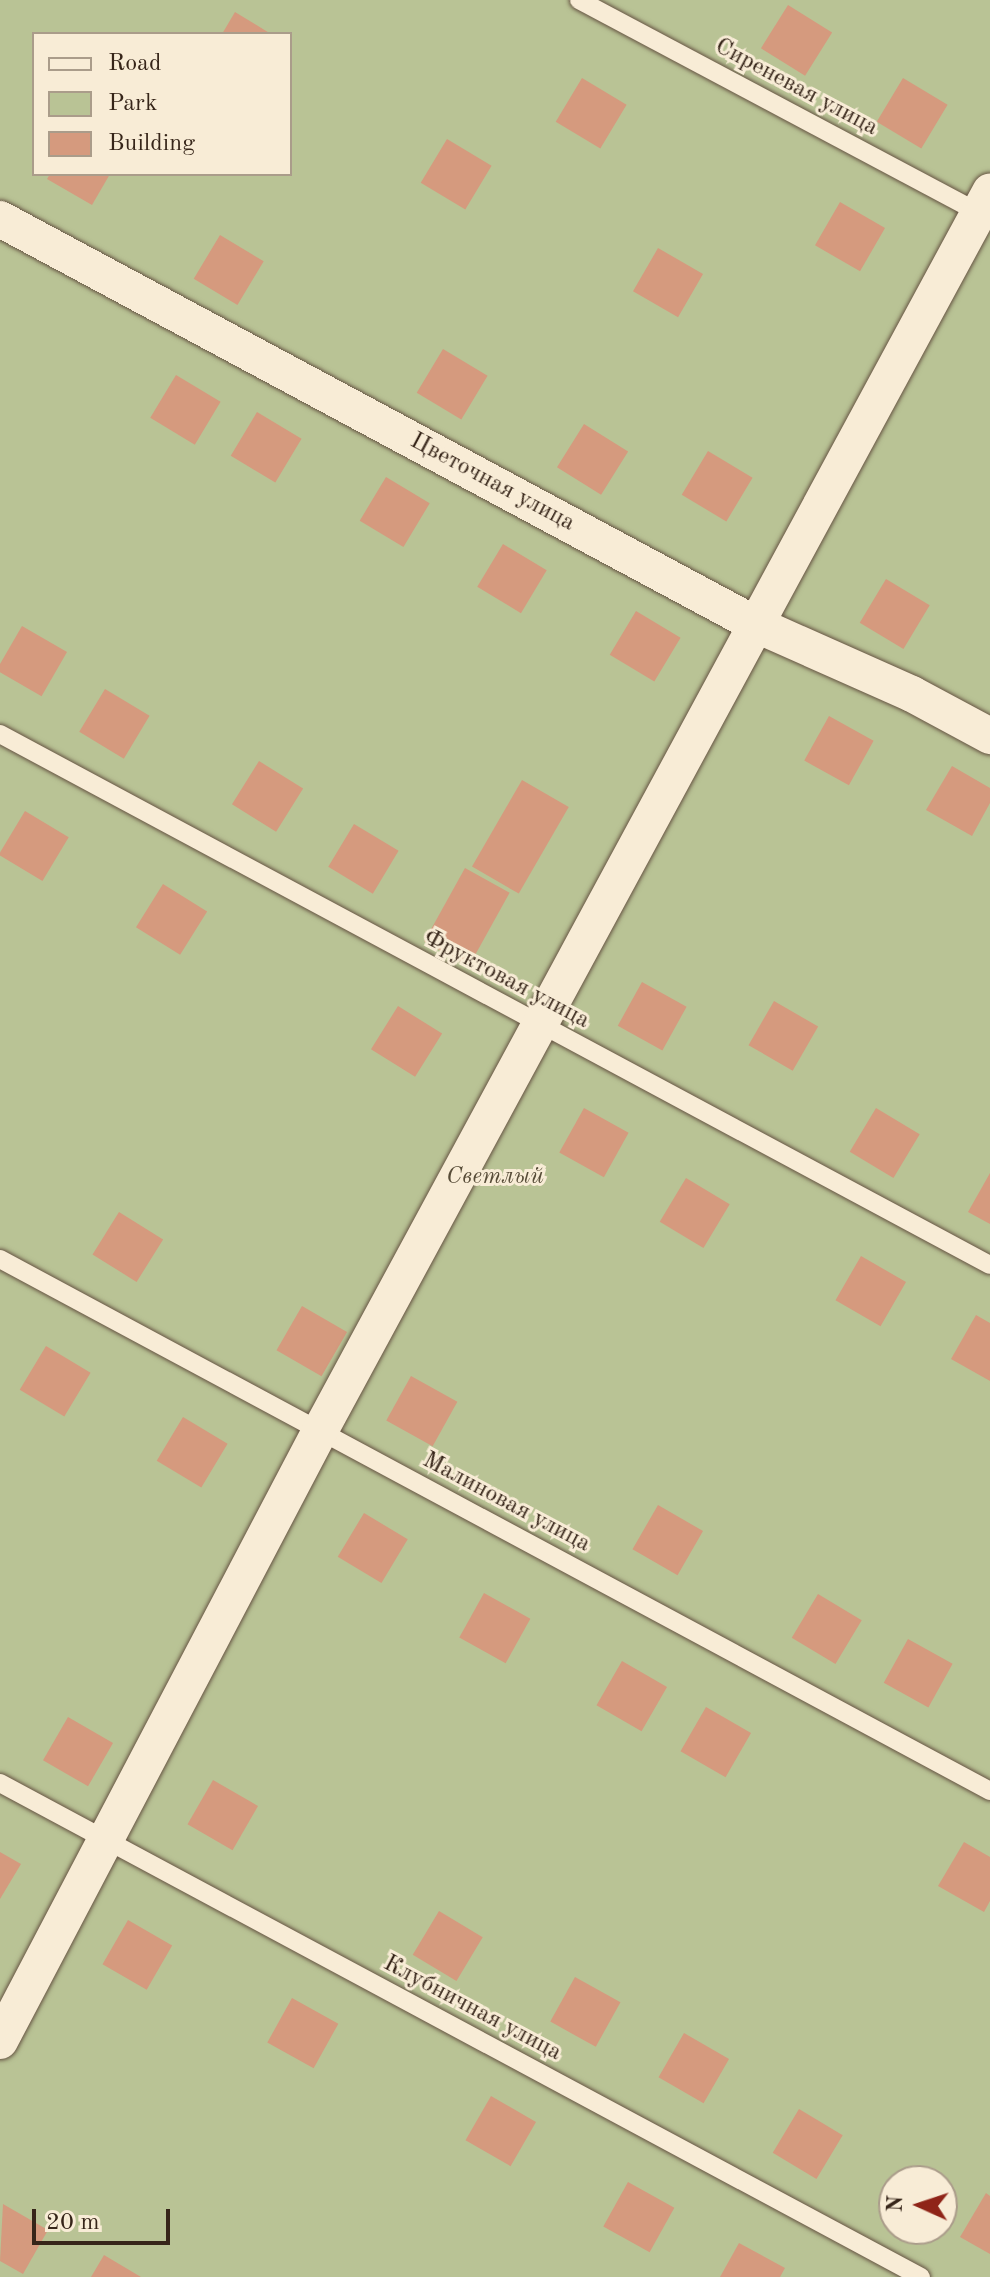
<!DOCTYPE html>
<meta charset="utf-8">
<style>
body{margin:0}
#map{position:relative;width:990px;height:2277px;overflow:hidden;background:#f5e1c0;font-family:"Old Standard TT",serif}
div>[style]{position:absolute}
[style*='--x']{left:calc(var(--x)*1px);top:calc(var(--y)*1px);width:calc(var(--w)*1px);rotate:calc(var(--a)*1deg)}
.green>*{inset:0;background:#b9c395}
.building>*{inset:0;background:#d59a7e;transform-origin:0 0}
.roads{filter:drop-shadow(0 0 2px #665443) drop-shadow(0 0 2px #665443)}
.lane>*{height:18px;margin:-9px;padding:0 9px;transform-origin:9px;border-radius:9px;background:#f8ecd6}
.street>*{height:36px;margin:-18px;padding:0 18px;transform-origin:18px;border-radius:18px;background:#f8ecd6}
span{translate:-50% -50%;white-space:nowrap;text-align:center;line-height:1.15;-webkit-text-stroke:6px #f8ecd6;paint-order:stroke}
.street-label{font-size:24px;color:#362519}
.park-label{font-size:24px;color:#574c38;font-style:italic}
.legend{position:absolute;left:32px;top:32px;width:260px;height:144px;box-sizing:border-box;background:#f8ecd6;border:2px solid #aa9c8a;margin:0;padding:10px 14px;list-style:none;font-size:24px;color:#362519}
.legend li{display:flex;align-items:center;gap:16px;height:40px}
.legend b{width:40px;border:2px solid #aa9c8a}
.north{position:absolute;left:878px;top:2165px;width:80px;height:80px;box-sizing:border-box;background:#f8ecd6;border:2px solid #aa9c8a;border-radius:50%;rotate:273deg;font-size:22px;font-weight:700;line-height:32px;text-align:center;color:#362519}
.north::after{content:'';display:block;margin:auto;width:28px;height:36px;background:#8f2418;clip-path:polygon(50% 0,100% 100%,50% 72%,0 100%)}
.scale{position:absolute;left:32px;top:2209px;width:138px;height:36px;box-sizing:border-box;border:4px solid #362519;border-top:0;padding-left:10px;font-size:24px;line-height:28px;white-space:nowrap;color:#362519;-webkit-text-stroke:6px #f8ecd6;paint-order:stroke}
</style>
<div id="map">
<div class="green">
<i style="clip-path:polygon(evenodd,0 0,990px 0,990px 2277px,0 2277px,0 0,34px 34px,290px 34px,290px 174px,34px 174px,34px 34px,0 0,894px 2181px,942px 2181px,942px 2229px,894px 2229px,894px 2181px)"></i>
</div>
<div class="building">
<i style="left:788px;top:5px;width:52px;height:51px;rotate:32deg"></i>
<i style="clip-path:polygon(235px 12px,271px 34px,222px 34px)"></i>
<i style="left:582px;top:78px;width:52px;height:51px;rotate:31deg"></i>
<i style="left:903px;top:78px;width:52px;height:51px;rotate:31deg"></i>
<i style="left:447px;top:139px;width:52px;height:51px;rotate:31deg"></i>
<i style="clip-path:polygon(50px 174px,110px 174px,92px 205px,47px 179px)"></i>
<i style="left:840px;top:202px;width:52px;height:50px;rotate:30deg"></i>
<i style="left:220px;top:235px;width:51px;height:51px;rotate:31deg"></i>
<i style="left:658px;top:248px;width:52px;height:50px;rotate:30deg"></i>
<i style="left:443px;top:349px;width:52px;height:51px;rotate:31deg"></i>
<i style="left:176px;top:375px;width:52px;height:50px;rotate:31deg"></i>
<i style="left:257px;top:412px;width:52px;height:51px;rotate:31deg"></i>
<i style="left:584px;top:424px;width:52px;height:51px;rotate:32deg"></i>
<i style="left:708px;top:451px;width:52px;height:51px;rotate:31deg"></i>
<i style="left:386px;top:477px;width:51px;height:51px;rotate:31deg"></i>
<i style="left:503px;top:544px;width:51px;height:50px;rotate:31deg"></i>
<i style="left:886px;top:579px;width:51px;height:51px;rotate:31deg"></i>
<i style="left:636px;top:611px;width:52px;height:51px;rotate:31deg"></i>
<i style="left:22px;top:626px;width:52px;height:51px;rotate:30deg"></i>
<i style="left:105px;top:689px;width:52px;height:50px;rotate:31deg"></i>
<i style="left:829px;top:716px;width:51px;height:51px;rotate:29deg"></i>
<i style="left:259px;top:761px;width:52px;height:51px;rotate:32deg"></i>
<i style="clip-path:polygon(952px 766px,990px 788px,990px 803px,972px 836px,926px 810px)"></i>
<i style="left:522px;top:780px;width:54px;height:100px;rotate:30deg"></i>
<i style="left:25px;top:811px;width:51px;height:51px;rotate:31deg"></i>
<i style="left:354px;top:824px;width:52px;height:50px;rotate:31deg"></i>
<i style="left:465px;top:868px;width:51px;height:84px;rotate:29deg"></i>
<i style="left:163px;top:884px;width:52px;height:51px;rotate:32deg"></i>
<i style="left:642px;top:982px;width:51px;height:50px;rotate:29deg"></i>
<i style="left:774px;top:1001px;width:51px;height:51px;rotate:30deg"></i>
<i style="left:398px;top:1006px;width:52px;height:51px;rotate:32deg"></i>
<i style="left:584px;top:1108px;width:51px;height:51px;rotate:29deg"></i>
<i style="left:876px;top:1108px;width:51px;height:51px;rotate:31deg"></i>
<i style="clip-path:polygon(990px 1173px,990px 1224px,968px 1212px)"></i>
<i style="left:686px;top:1178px;width:51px;height:51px;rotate:31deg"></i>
<i style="left:119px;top:1212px;width:52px;height:50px;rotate:32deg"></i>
<i style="left:861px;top:1256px;width:52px;height:51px;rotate:30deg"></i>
<i style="left:302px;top:1306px;width:52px;height:51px;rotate:30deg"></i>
<i style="clip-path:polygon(976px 1315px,990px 1323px,990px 1381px,951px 1359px)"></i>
<i style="left:46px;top:1346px;width:52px;height:51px;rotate:31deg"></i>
<i style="left:411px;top:1376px;width:53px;height:51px;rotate:29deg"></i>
<i style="left:183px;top:1417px;width:52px;height:51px;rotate:31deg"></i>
<i style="left:658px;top:1505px;width:52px;height:51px;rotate:30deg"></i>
<i style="left:364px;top:1513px;width:51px;height:51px;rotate:31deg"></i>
<i style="left:484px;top:1593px;width:53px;height:51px;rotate:29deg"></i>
<i style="left:818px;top:1594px;width:51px;height:51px;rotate:31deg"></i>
<i style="left:908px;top:1639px;width:51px;height:50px;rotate:29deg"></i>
<i style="left:622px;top:1661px;width:52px;height:51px;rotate:30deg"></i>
<i style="left:706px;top:1707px;width:52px;height:51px;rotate:30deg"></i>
<i style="left:68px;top:1717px;width:52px;height:50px;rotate:30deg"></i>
<i style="left:213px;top:1780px;width:52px;height:51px;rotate:30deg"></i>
<i style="clip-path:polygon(964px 1842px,990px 1857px,990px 1901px,984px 1912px,938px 1886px)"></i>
<i style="clip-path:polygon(0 1852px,21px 1864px,0 1899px)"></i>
<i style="left:439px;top:1911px;width:51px;height:51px;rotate:31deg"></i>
<i style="left:128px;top:1920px;width:51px;height:51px;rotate:30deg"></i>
<i style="left:575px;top:1977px;width:52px;height:51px;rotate:29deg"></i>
<i style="left:292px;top:1998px;width:53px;height:51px;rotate:29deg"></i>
<i style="left:684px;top:2033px;width:52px;height:51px;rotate:30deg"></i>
<i style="left:491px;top:2096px;width:52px;height:51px;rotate:30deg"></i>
<i style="left:799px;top:2109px;width:51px;height:51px;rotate:31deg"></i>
<i style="left:628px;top:2182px;width:53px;height:51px;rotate:29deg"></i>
<i style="clip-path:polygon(986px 2193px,990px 2196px,990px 2254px,960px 2237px)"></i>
<i style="clip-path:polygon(3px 2204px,48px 2230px,23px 2274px,0 2261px)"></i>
<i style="clip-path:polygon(739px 2243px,785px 2268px,780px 2277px,720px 2277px)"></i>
<i style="clip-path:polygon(104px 2255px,141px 2277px,91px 2277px)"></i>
</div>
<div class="roads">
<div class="lane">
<i style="--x:579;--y:0;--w:459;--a:28"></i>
<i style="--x:0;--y:734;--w:1123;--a:28.21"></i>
<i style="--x:0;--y:1259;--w:1124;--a:28.25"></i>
<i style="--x:0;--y:1783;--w:1045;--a:28.21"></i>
</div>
<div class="street">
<i style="--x:0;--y:219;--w:859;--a:28.21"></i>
<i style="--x:757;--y:625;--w:170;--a:24"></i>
<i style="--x:912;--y:694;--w:89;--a:28.3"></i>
<i style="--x:0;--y:2041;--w:689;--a:-62.32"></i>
<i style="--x:320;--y:1431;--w:1409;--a:-61.6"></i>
</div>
</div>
<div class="street-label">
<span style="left:796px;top:88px;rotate:28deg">Сиреневая улица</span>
<span style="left:492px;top:483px;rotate:28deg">Цветочная улица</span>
<span style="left:506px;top:980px;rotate:28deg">Фруктовая улица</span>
<span style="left:506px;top:1503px;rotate:28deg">Малиновая улица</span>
<span style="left:472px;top:2009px;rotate:28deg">Клубничная улица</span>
</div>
<div class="park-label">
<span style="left:495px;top:1178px">Светлый</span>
</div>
<ul class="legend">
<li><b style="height:10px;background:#f8ecd6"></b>Road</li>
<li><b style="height:22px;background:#b9c395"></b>Park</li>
<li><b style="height:22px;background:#d59a7e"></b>Building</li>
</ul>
<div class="north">N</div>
<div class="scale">20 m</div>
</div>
